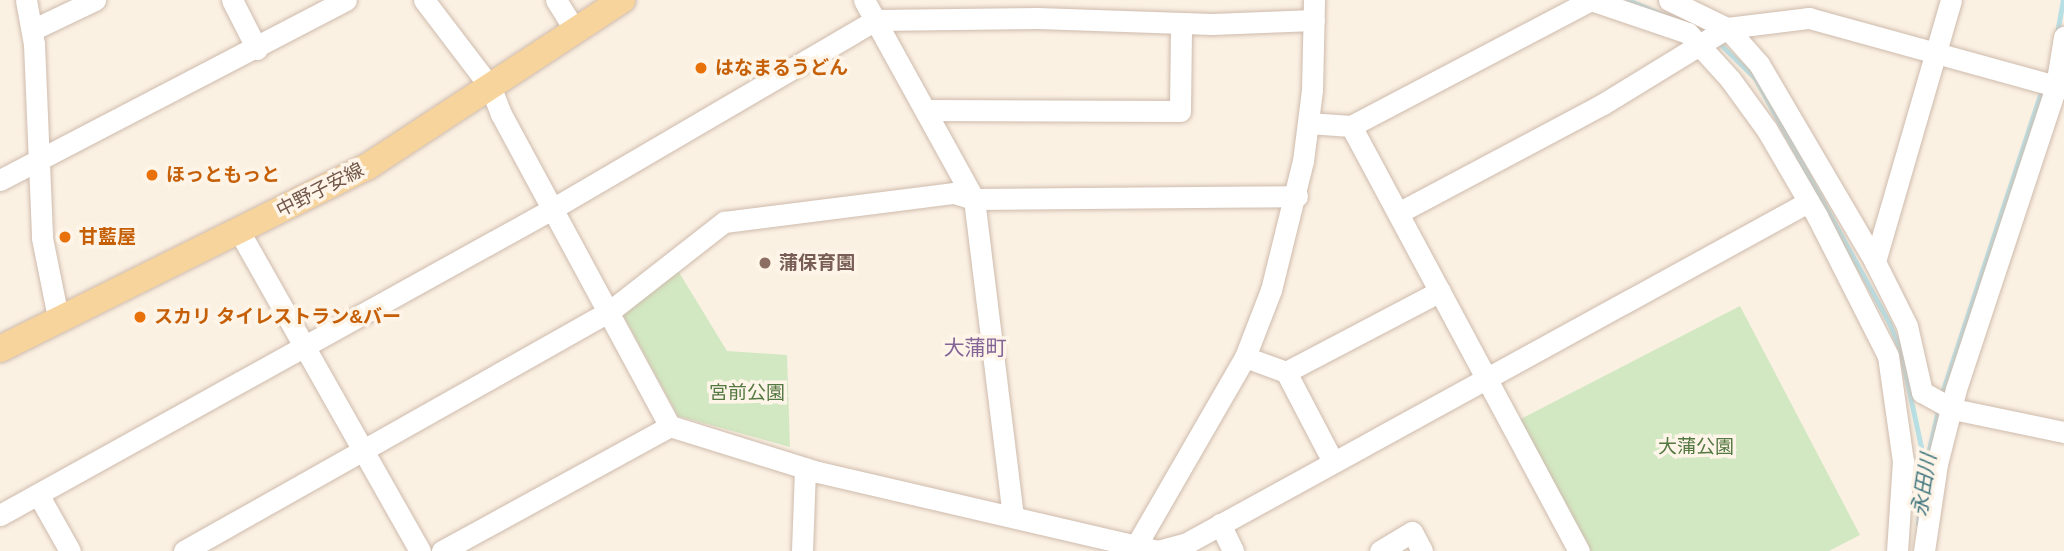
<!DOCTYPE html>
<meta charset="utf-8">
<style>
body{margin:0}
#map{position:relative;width:2064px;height:551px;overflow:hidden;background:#fbf1e3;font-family:Arial,"Noto Sans JP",sans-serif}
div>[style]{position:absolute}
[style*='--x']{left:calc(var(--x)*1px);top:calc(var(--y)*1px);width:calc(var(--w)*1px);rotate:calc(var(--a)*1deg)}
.green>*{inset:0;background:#d2e8c2}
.stream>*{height:5px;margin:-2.5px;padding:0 2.5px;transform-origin:2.5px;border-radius:2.5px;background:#b8dfe4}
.roads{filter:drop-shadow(0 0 2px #cebbad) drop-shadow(0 0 2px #cebbad)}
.minor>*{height:21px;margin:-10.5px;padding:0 10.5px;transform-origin:10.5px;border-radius:10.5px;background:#fff}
.major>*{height:26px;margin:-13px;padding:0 13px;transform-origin:13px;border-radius:13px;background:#f8d49d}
.dots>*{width:19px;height:19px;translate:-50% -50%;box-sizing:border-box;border:4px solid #fef5e8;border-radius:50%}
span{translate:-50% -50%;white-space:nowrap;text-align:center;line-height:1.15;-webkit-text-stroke:7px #fef5e8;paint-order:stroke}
.food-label{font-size:19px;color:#c56008;font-weight:700}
.left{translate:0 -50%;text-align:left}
.street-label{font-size:19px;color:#72574a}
.education-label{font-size:19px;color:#785e54;font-weight:700}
.park-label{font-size:19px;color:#547842}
.neighbourhood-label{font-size:21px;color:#846596}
.water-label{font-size:21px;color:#41767f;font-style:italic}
</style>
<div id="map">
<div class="green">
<i style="clip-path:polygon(677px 269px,727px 351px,787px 355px,790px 447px,678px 416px,623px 315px)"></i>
<i style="clip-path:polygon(1740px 306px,1860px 535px,1829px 551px,1579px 551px,1511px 424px)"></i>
</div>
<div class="stream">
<i style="--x:1628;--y:0;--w:88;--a:22.8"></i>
<i style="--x:2057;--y:33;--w:34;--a:-80"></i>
<i style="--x:1716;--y:40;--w:54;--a:44.3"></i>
<i style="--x:1755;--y:78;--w:279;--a:61.3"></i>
<i style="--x:1889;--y:323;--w:28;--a:67"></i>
<i style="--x:1900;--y:349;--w:100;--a:77.9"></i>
<i style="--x:1921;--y:447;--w:35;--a:88"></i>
<i style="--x:1941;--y:396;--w:326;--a:-71.8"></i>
<i style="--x:1924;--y:471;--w:67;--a:-77"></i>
<i style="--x:1918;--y:523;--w:42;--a:-84.6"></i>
</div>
<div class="roads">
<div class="minor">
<i style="--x:26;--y:0;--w:45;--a:79.7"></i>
<i style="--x:34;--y:44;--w:194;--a:87.6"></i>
<i style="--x:42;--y:238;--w:81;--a:78.6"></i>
<i style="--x:232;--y:0;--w:55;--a:63"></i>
<i style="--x:424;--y:0;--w:111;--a:52.7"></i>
<i style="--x:491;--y:88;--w:28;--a:69"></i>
<i style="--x:501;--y:114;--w:355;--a:61.6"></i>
<i style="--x:670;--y:426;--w:155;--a:17.3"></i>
<i style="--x:818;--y:472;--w:349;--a:13.1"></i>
<i style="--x:1158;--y:551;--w:28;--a:-15"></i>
<i style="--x:1185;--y:544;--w:711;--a:-28.76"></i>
<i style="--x:556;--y:0;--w:36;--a:58"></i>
<i style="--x:864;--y:0;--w:227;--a:61.1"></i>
<i style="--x:974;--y:199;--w:318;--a:83"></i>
<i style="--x:1591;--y:0;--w:102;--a:18.8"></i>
<i style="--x:1688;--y:33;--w:62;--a:47.6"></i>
<i style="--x:1730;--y:79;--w:63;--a:54"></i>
<i style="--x:1767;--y:130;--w:99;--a:59.8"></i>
<i style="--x:1817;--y:216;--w:157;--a:63.1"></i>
<i style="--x:1888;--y:356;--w:106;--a:81.9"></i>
<i style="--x:1903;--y:461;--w:90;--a:93.8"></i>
<i style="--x:1669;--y:0;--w:64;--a:25.8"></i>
<i style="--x:1727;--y:28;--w:48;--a:48.4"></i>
<i style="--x:1759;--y:64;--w:229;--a:59.6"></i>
<i style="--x:1951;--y:0;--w:273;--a:106.2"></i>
<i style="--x:1875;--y:262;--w:72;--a:63.4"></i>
<i style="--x:1907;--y:326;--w:68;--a:77.2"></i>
<i style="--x:1922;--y:392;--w:35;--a:29"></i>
<i style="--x:1953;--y:409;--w:113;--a:11.7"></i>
<i style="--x:32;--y:30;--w:70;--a:-25.5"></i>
<i style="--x:926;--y:110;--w:254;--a:0.2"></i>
<i style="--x:1180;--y:111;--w:88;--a:-89.3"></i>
<i style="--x:1308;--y:123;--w:43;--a:4"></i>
<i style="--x:1351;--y:126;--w:482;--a:61.8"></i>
<i style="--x:1351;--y:126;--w:271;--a:-27.7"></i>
<i style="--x:0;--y:180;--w:390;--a:-27.5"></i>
<i style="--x:1398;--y:213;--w:232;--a:-28"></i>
<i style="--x:1603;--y:104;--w:145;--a:-31.5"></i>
<i style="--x:1727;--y:28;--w:83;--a:-7"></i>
<i style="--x:1809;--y:18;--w:264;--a:15.4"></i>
<i style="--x:239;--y:231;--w:368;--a:60.5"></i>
<i style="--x:1245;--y:357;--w:44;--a:20.1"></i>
<i style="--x:1286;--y:372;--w:99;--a:62.4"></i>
<i style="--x:1286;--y:372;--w:174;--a:-27.7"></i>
<i style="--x:38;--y:494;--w:65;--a:60.7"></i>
<i style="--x:0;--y:515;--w:631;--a:-29"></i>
<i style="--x:552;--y:209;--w:374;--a:-30.3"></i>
<i style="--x:875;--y:20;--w:162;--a:-0.7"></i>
<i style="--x:1037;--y:18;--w:175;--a:2"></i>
<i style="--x:1212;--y:24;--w:102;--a:-2.2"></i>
<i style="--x:1220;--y:524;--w:30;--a:64"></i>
<i style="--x:184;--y:551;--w:489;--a:-29.4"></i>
<i style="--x:610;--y:311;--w:145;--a:-38"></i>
<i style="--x:724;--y:222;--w:232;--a:-7.2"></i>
<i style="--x:954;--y:193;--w:21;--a:17"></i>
<i style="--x:974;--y:199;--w:323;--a:-0.5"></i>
<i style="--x:442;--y:551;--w:260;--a:-28.7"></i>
<i style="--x:802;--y:551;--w:83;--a:-87.9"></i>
<i style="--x:1133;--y:551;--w:224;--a:-60"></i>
<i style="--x:1245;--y:357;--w:72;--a:-68.8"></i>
<i style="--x:1271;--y:290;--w:133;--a:-76.1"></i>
<i style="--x:1303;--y:161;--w:72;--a:-82.8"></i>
<i style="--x:1312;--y:90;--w:90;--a:-88.7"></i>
<i style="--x:1380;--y:551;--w:37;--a:-31"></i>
<i style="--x:1412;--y:532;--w:21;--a:62"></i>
<i style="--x:1924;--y:551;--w:88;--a:-81.5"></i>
<i style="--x:1937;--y:464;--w:77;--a:-75.8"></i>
<i style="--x:1956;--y:389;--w:319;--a:-71.7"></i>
<i style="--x:2056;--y:86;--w:50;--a:-80.7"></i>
</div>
<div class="major">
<i style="--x:0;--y:349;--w:410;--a:-26.4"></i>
<i style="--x:367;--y:167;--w:305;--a:-33.2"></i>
</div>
</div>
<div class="dots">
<i style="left:701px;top:68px;background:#e8710a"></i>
<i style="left:152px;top:175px;background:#e8710a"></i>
<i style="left:65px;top:237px;background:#e8710a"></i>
<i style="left:765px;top:263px;background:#8d6e63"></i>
<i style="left:140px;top:317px;background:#e8710a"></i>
</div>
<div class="food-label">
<span class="left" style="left:715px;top:68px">はなまるうどん</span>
<span class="left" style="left:166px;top:175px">ほっともっと</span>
<span class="left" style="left:79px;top:237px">甘藍屋</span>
<span class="left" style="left:154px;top:317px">スカリ タイレストラン&amp;バー</span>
</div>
<div class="street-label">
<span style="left:320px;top:190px;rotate:-27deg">中野子安線</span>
</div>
<div class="education-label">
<span class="left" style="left:779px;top:263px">蒲保育園</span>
</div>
<div class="park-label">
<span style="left:747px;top:393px">宮前公園</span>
<span style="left:1696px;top:447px">大蒲公園</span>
</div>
<div class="neighbourhood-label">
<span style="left:975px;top:348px">大蒲町</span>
</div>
<div class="water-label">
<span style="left:1924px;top:485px;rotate:-81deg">永田川</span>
</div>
</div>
